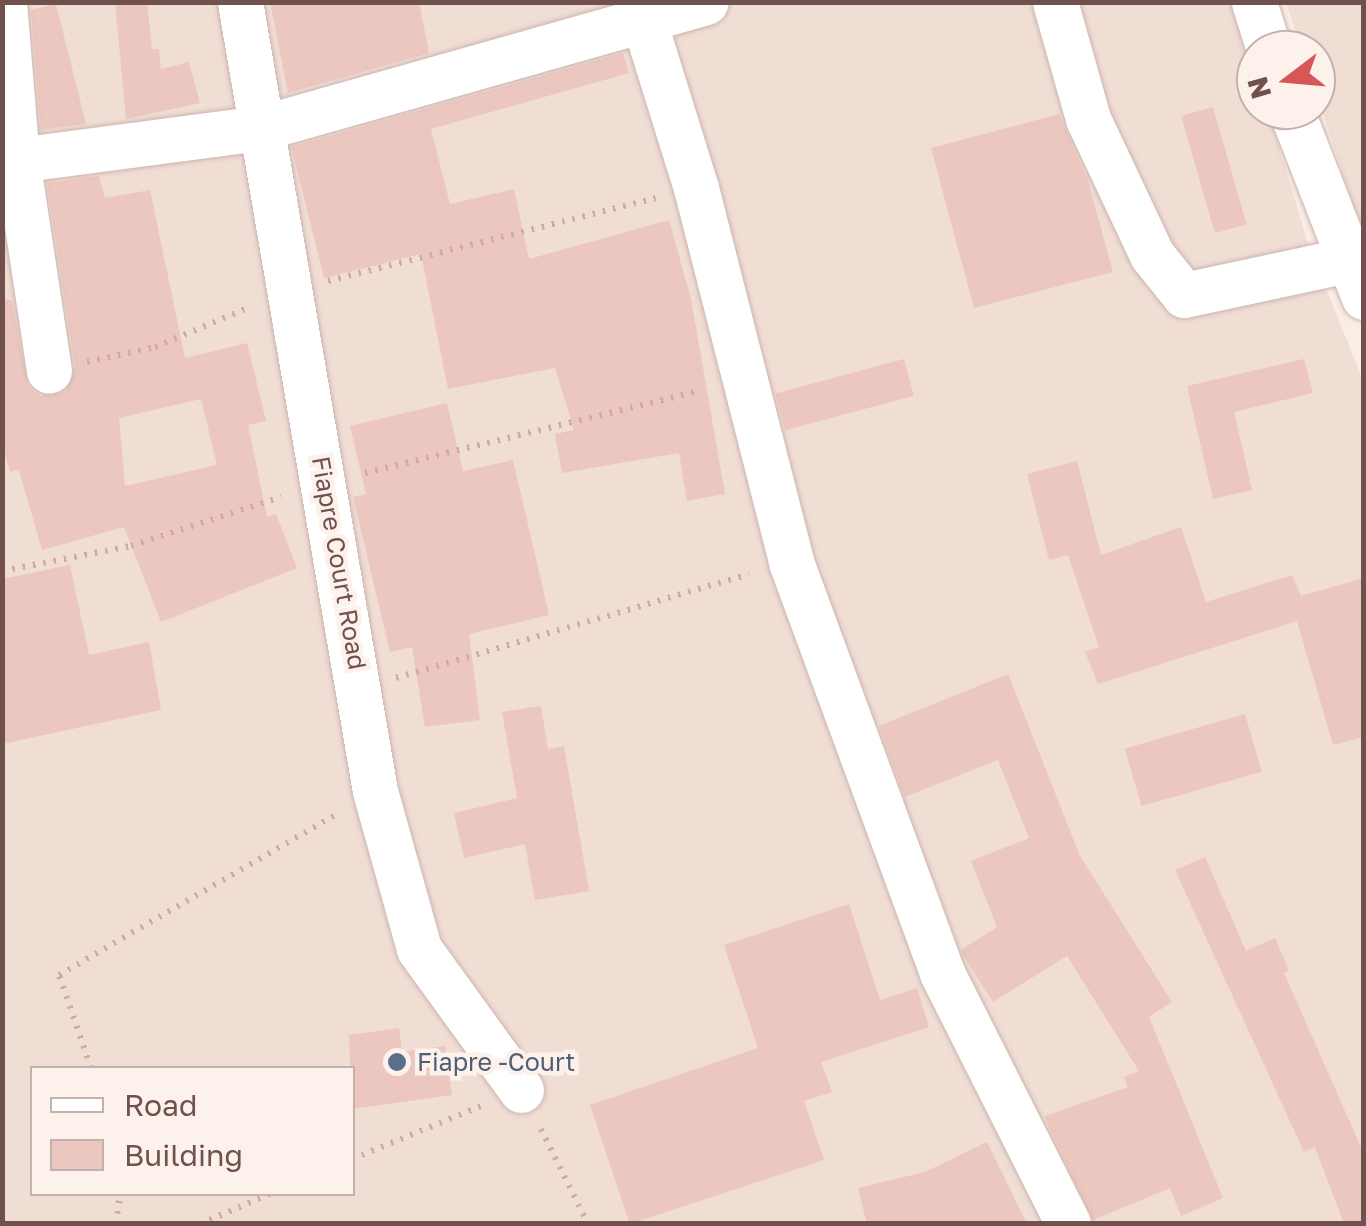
<!DOCTYPE html>
<style>
body{margin:0}
#map{position:relative;width:1366px;height:1226px;overflow:hidden;background:#faede5;font-family:"Golos Text",sans-serif}
div>[style]{position:absolute}
[style*='--x']{left:calc(var(--x)*1px);top:calc(var(--y)*1px);width:calc(var(--w)*1px);rotate:calc(var(--a)*1deg)}
.residential>*{inset:0;background:#f0ddd4}
.building>*{inset:0;background:#ecc7c0;transform-origin:0 0}
.path>*{height:6px;margin-top:-3px;transform-origin:0;background:repeating-linear-gradient(90deg,#d1aaa3 0 2.5px,transparent 0 10.5px)}
.roads{filter:drop-shadow(0 0 2px #ccb5af) drop-shadow(0 0 2px #ccb5af)}
.minor>*{height:45px;margin:-22.5px;padding:0 22.5px;transform-origin:22.5px;border-radius:22.5px;background:#fff}
.dots>*{width:28px;height:28px;translate:-50% -50%;box-sizing:border-box;border:5px solid #fdf1eb;border-radius:50%}
span{translate:-50% -50%;white-space:nowrap;text-align:center;line-height:1.15;-webkit-text-stroke:9px #fdf1eb;paint-order:stroke}
.street-label{font-size:25px;color:#70514d}
.service-label{font-size:25px;color:#4e5e75}
.left{translate:0 -50%;text-align:left}
.frame{position:absolute;inset:0;border:5px solid #70514d;pointer-events:none}
.legend{position:absolute;left:30px;top:1066px;width:325px;height:130px;box-sizing:border-box;background:#fdf1eb;border:2px solid #c5b1ac;margin:0;padding:12px 18px;list-style:none;font-size:30px;color:#70514d}
.legend li{display:flex;align-items:center;gap:20px;height:50px}
.legend b{width:50px;border:2px solid #c5b1ac}
.north{position:absolute;left:1236px;top:30px;width:100px;height:100px;box-sizing:border-box;background:#fdf1eb;border:2px solid #c5b1ac;border-radius:50%;rotate:254deg;font-size:28px;font-weight:700;line-height:40px;text-align:center;color:#70514d}
.north::after{content:'';display:block;margin:auto;width:35px;height:45px;background:#d75759;clip-path:polygon(50% 0,100% 100%,50% 72%,0 100%)}
</style>
<div id="map">
<div class="residential">
<i style="clip-path:polygon(evenodd,2px 3px,1235px 3px,1256px 71px,1256px 110px,1268px 110px,1308px 244px,1363px 380px,1363px 1223px,3px 1223px,2px 3px,32px 1068px,352px 1068px,352px 1194px,32px 1194px,32px 1068px)"></i>
<i style="clip-path:polygon(1286px 3px,1363px 3px,1363px 236px,1316px 92px,1316px 50px,1302px 50px)"></i>
</div>
<div class="building">
<i style="clip-path:polygon(115px 2px,147px 2px,152px 49px,159px 49px,161px 69px,189px 62px,200px 103px,126px 119px)"></i>
<i style="clip-path:polygon(270px 2px,419px 2px,429px 53px,288px 93px)"></i>
<i style="clip-path:polygon(56px 4px,86px 124px,41px 130px,31px 10px)"></i>
<i style="clip-path:polygon(623px 53px,629px 73px,431px 129px,450px 204px,514px 189px,529px 259px,669px 220px,691px 299px,725px 494px,687px 501px,679px 453px,562px 473px,555px 434px,574px 430px,555px 368px,448px 389px,421px 254px,324px 278px,293px 154px,291px 147px)"></i>
<i style="left:1213px;top:107px;width:122px;height:33px;rotate:74deg"></i>
<i style="clip-path:polygon(1059px 114px,1088px 181px,1113px 272px,974px 308px,931px 148px)"></i>
<i style="clip-path:polygon(evenodd,99px 176px,105px 198px,150px 190px,185px 358px,247px 343px,266px 421px,248px 425px,267px 517px,276px 514px,297px 568px,161px 622px,124px 527px,42px 550px,19px 470px,10px 472px,2px 443px,2px 299px,12px 300px,28px 387px,40px 396px,65px 392px,75px 367px,47px 183px,99px 176px,201px 399px,217px 465px,125px 486px,119px 418px,201px 399px)"></i>
<i style="left:904px;top:359px;width:38px;height:133px;rotate:75deg"></i>
<i style="clip-path:polygon(1304px 359px,1313px 393px,1234px 412px,1252px 490px,1213px 499px,1187px 386px)"></i>
<i style="clip-path:polygon(447px 403px,463px 471px,513px 460px,549px 615px,469px 634px,480px 720px,425px 727px,412px 647px,390px 652px,353px 497px,366px 494px,350px 426px)"></i>
<i style="clip-path:polygon(1077px 461px,1101px 555px,1181px 527px,1206px 602px,1292px 575px,1301px 596px,1364px 578px,1364px 737px,1333px 745px,1297px 621px,1098px 684px,1085px 652px,1099px 647px,1068px 555px,1049px 560px,1027px 474px)"></i>
<i style="clip-path:polygon(70px 565px,89px 655px,149px 642px,161px 710px,2px 744px,2px 579px)"></i>
<i style="clip-path:polygon(1008px 674px,1080px 856px,1172px 1002px,1149px 1017px,1223px 1198px,1181px 1216px,1170px 1188px,1093px 1220px,1049px 1128px,1045px 1116px,1128px 1087px,1124px 1077px,1139px 1071px,1067px 956px,993px 1002px,963px 955px,961px 950px,997px 927px,971px 861px,1029px 838px,998px 760px,905px 797px,879px 726px)"></i>
<i style="clip-path:polygon(541px 706px,548px 749px,564px 746px,589px 891px,535px 900px,525px 844px,464px 858px,454px 813px,517px 798px,502px 712px)"></i>
<i style="left:1245px;top:714px;width:60px;height:125px;rotate:74deg"></i>
<i style="clip-path:polygon(1205px 857px,1246px 951px,1275px 938px,1289px 970px,1284px 973px,1364px 1154px,1364px 1224px,1344px 1224px,1315px 1147px,1304px 1152px,1175px 870px)"></i>
<i style="clip-path:polygon(849px 904px,880px 1000px,917px 988px,929px 1027px,821px 1062px,832px 1092px,804px 1101px,824px 1160px,630px 1224px,590px 1105px,758px 1048px,724px 945px)"></i>
<i style="clip-path:polygon(399px 1028px,402px 1052px,445px 1046px,452px 1095px,352px 1109px,349px 1035px)"></i>
<i style="clip-path:polygon(987px 1142px,1027px 1224px,867px 1224px,858px 1188px,925px 1172px)"></i>
</div>
<div class="path">
<i style="--x:328;--y:281;--w:338;--a:-14.2"></i>
<i style="--x:87;--y:362;--w:70;--a:-12.4"></i>
<i style="--x:155;--y:347;--w:103;--a:-22.8"></i>
<i style="--x:365;--y:473;--w:347;--a:-13.8"></i>
<i style="--x:2;--y:571;--w:131;--a:-11"></i>
<i style="--x:131;--y:546;--w:158;--a:-18.1"></i>
<i style="--x:396;--y:678;--w:368;--a:-16.4"></i>
<i style="--x:91;--y:1068;--w:98;--a:-109"></i>
<i style="--x:59;--y:975;--w:325;--a:-30.1"></i>
<i style="--x:541;--y:1129;--w:106;--a:63.7"></i>
<i style="--x:352;--y:1159;--w:139;--a:-22.3"></i>
<i style="--x:116;--y:1224;--w:30;--a:-82"></i>
<i style="--x:200;--y:1224;--w:76;--a:-23.2"></i>
</div>
<div class="roads">
<div class="minor">
<i style="--x:4;--y:2;--w:158;--a:85.3"></i>
<i style="--x:17;--y:159;--w:214;--a:81.4"></i>
<i style="--x:240;--y:2;--w:800;--a:80.29"></i>
<i style="--x:375;--y:791;--w:164;--a:74.4"></i>
<i style="--x:419;--y:949;--w:174;--a:54.1"></i>
<i style="--x:638;--y:2;--w:195;--a:72.7"></i>
<i style="--x:696;--y:188;--w:386;--a:75.7"></i>
<i style="--x:791;--y:562;--w:438;--a:69.8"></i>
<i style="--x:942;--y:973;--w:281;--a:63.3"></i>
<i style="--x:1055;--y:2;--w:122;--a:74.2"></i>
<i style="--x:1088;--y:119;--w:150;--a:64.8"></i>
<i style="--x:1152;--y:255;--w:51;--a:51.3"></i>
<i style="--x:1184;--y:295;--w:167;--a:-12.1"></i>
<i style="--x:1254;--y:2;--w:50;--a:72.6"></i>
<i style="--x:1291;--y:110;--w:201;--a:68.7"></i>
<i style="--x:2;--y:162;--w:261;--a:-7.5"></i>
<i style="--x:261;--y:128;--w:462;--a:-15.8"></i>
</div>
</div>
<div class="dots">
<i style="left:397px;top:1062px;background:#5c6f8a"></i>
</div>
<div class="street-label">
<span style="left:339px;top:563px;rotate:80deg">Fiapre Court Road</span>
</div>
<div class="service-label">
<span class="left" style="left:417px;top:1062px">Fiapre -Court</span>
</div>
<div class="frame"></div>
<ul class="legend">
<li><b style="height:12px;background:#fff"></b>Road</li>
<li><b style="height:28px;background:#ecc7c0"></b>Building</li>
</ul>
<div class="north">N</div>
</div>
